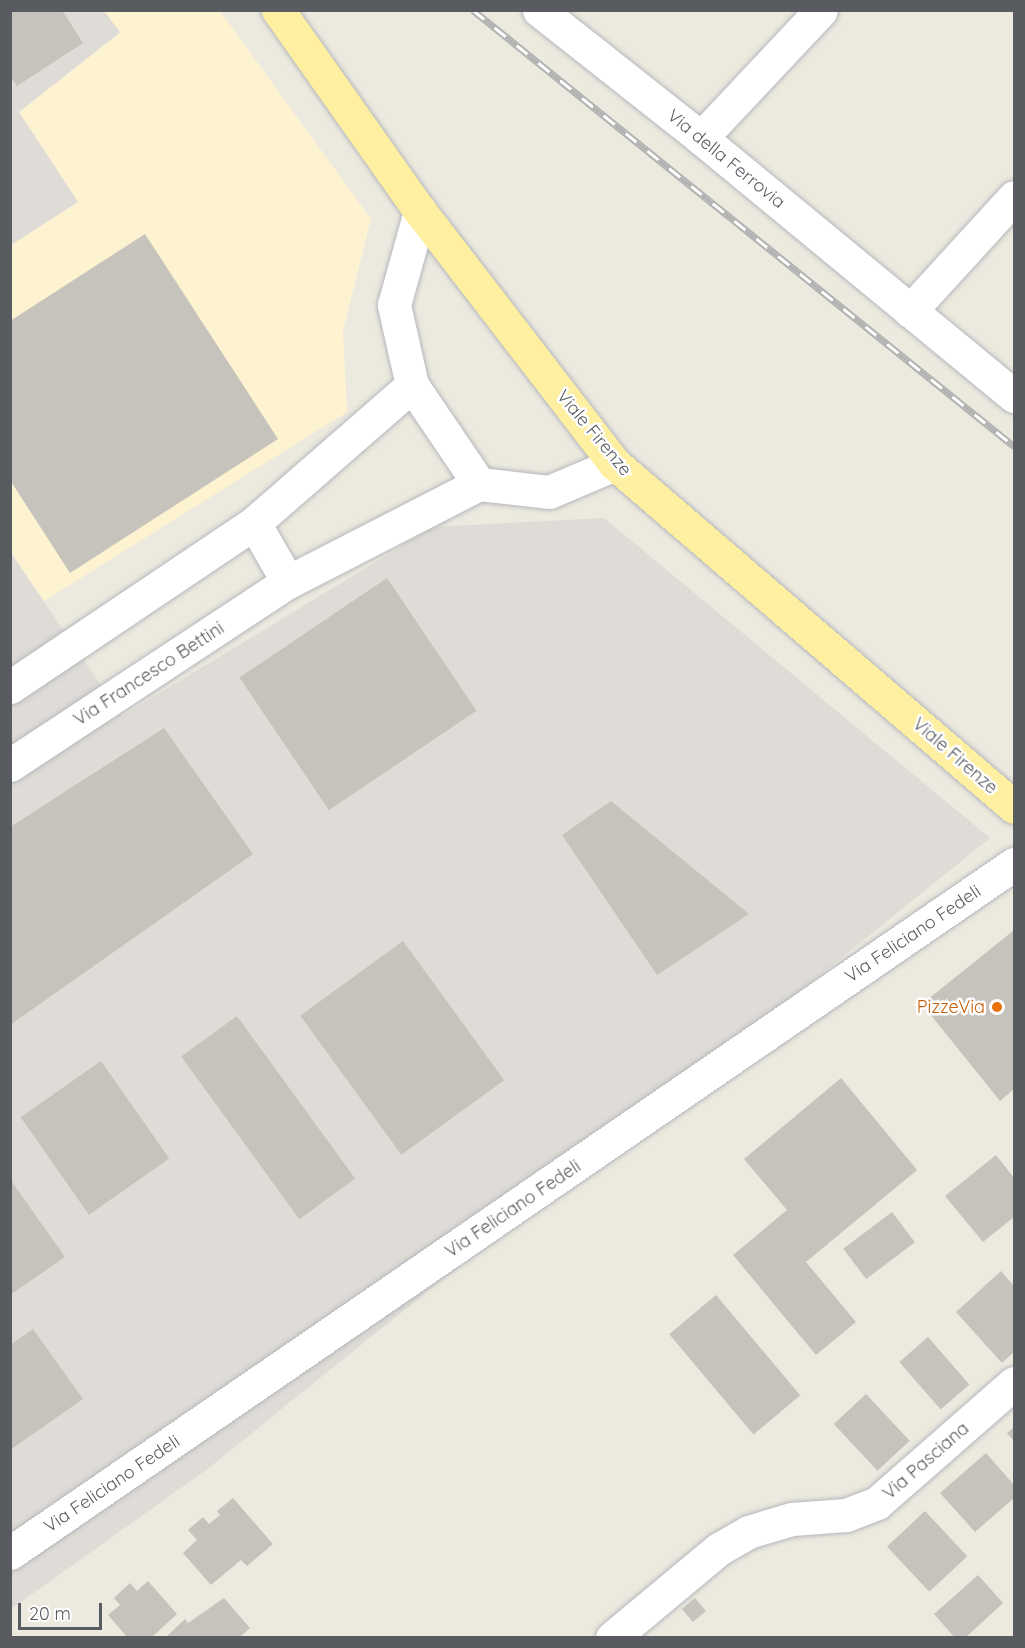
<!DOCTYPE html>
<style>
body{margin:0}
#map{position:relative;width:1025px;height:1648px;overflow:hidden;background:#ece9df;font-family:Quicksand,sans-serif}
div>[style]{position:absolute}
[style*='--x']{left:calc(var(--x)*1px);top:calc(var(--y)*1px);width:calc(var(--w)*1px);rotate:calc(var(--a)*1deg)}
.commercial>*{inset:0;background:#fef3d1}
.industrial>*{inset:0;background:#dfdcd7}
.building>*{inset:0;background:#c6c3bc;transform-origin:0 0}
.roads{filter:drop-shadow(0 0 2px #b5b8bc) drop-shadow(0 0 2px #b5b8bc)}
.minor>*{height:33px;margin:-16.5px;padding:0 16.5px;transform-origin:16.5px;border-radius:16.5px;background:#fff}
.major>*{height:33px;margin:-16.5px;padding:0 16.5px;transform-origin:16.5px;border-radius:16.5px;background:#ffefa0}
.rail>*{height:7px;margin-top:-3.5px;transform-origin:0;background:repeating-linear-gradient(90deg,#fff 0 14px,#b1b2b2 0 28px);box-sizing:border-box;border-block:2px solid #b1b2b2}
.dots>*{width:16px;height:16px;translate:-50% -50%;box-sizing:border-box;border:3px solid #fff;border-radius:50%}
span{translate:-50% -50%;white-space:nowrap;text-align:center;line-height:1.15;-webkit-text-stroke:5px #fff;paint-order:stroke}
.street-label{font-size:18px;color:#585c61}
.food-label{font-size:18px;color:#c56008}
.right{translate:-100% -50%;text-align:right}
.frame{position:absolute;inset:0;border:12px solid #585c61;pointer-events:none}
.scale{position:absolute;left:18px;top:1603px;width:84px;height:27px;box-sizing:border-box;border:3px solid #585c61;border-top:0;padding-left:8px;font-size:18px;line-height:21px;white-space:nowrap;color:#585c61;-webkit-text-stroke:4px #fff;paint-order:stroke}
</style>
<div id="map">
<div class="commercial">
<i style="clip-path:polygon(104px 11px,220px 11px,371px 219px,343px 331px,347px 412px,44px 601px,11px 552px,11px 245px,78px 202px,19px 112px,120px 33px)"></i>
</div>
<div class="industrial">
<i style="clip-path:polygon(11px 11px,104px 11px,120px 32px,19px 112px,78px 202px,11px 245px)"></i>
<i style="clip-path:polygon(604px 518px,990px 838px,206px 1470px,11px 1609px,10px 552px,122px 716px,433px 527px)"></i>
</div>
<div class="building">
<i style="clip-path:polygon(10px 10px,62px 10px,83px 43px,17px 86px,10px 75px)"></i>
<i style="clip-path:polygon(145px 234px,278px 439px,70px 573px,10px 480px,10px 321px)"></i>
<i style="left:387px;top:578px;width:160px;height:178px;rotate:56deg"></i>
<i style="clip-path:polygon(164px 728px,253px 854px,10px 1025px,10px 827px)"></i>
<i style="clip-path:polygon(611px 801px,749px 914px,657px 975px,562px 835px)"></i>
<i style="clip-path:polygon(1013px 931px,1014px 1089px,1000px 1101px,922px 1004px)"></i>
<i style="left:403px;top:941px;width:172px;height:127px;rotate:54deg"></i>
<i style="left:237px;top:1016px;width:201px;height:69px;rotate:54deg"></i>
<i style="left:101px;top:1061px;width:119px;height:98px;rotate:55deg"></i>
<i style="clip-path:polygon(841px 1078px,917px 1170px,806px 1262px,856px 1322px,816px 1355px,733px 1255px,787px 1210px,744px 1159px)"></i>
<i style="clip-path:polygon(996px 1155px,1014px 1178px,1014px 1217px,983px 1242px,945px 1196px)"></i>
<i style="clip-path:polygon(10px 1179px,65px 1257px,10px 1295px)"></i>
<i style="left:892px;top:1212px;width:38px;height:61px;rotate:53deg"></i>
<i style="clip-path:polygon(1001px 1271px,1014px 1286px,1014px 1352px,1002px 1363px,956px 1312px)"></i>
<i style="left:716px;top:1295px;width:131px;height:61px;rotate:50deg"></i>
<i style="clip-path:polygon(33px 1329px,83px 1399px,10px 1450px,10px 1345px)"></i>
<i style="left:928px;top:1337px;width:63px;height:38px;rotate:49deg"></i>
<i style="left:866px;top:1394px;width:64px;height:44px;rotate:47deg"></i>
<i style="clip-path:polygon(1014px 1427px,1014px 1441px,1007px 1433px)"></i>
<i style="clip-path:polygon(986px 1453px,1014px 1485px,1014px 1498px,975px 1532px,940px 1493px)"></i>
<i style="clip-path:polygon(233px 1498px,273px 1544px,247px 1566px,241px 1560px,211px 1585px,183px 1553px,197px 1540px,188px 1530px,203px 1517px,209px 1524px,220px 1515px,217px 1511px)"></i>
<i style="left:925px;top:1511px;width:62px;height:52px;rotate:47deg"></i>
<i style="clip-path:polygon(978px 1575px,1003px 1603px,965px 1638px,955px 1638px,934px 1614px)"></i>
<i style="clip-path:polygon(148px 1581px,177px 1614px,151px 1638px,128px 1638px,108px 1615px,120px 1605px,114px 1598px,130px 1583px,137px 1591px)"></i>
<i style="clip-path:polygon(224px 1598px,250px 1628px,239px 1638px,165px 1638px,185px 1619px,188px 1623px)"></i>
<i style="left:695px;top:1598px;width:17px;height:17px;rotate:50deg"></i>
</div>
<div class="roads">
<div class="minor">
<i style="--x:539;--y:10;--w:206;--a:38.3"></i>
<i style="--x:701;--y:138;--w:406;--a:39.5"></i>
<i style="--x:701;--y:138;--w:175;--a:-46.8"></i>
<i style="--x:910;--y:311;--w:154;--a:-47.6"></i>
<i style="--x:412;--y:385;--w:120;--a:55.9"></i>
<i style="--x:254;--y:523;--w:68;--a:60"></i>
<i style="--x:10;--y:687;--w:294;--a:-33.9"></i>
<i style="--x:254;--y:523;--w:210;--a:-41.1"></i>
<i style="--x:412;--y:385;--w:82;--a:-102.7"></i>
<i style="--x:394;--y:305;--w:98;--a:-74.5"></i>
<i style="--x:10;--y:765;--w:333;--a:-33.4"></i>
<i style="--x:288;--y:582;--w:215;--a:-27.2"></i>
<i style="--x:479;--y:484;--w:70;--a:6.5"></i>
<i style="--x:549;--y:492;--w:72;--a:-23"></i>
<i style="--x:10;--y:1553;--w:1218;--a:-34.46"></i>
<i style="--x:612;--y:1638;--w:139;--a:-39.8"></i>
<i style="--x:719;--y:1549;--w:34;--a:-30"></i>
<i style="--x:748;--y:1532;--w:46;--a:-16.5"></i>
<i style="--x:792;--y:1519;--w:54;--a:-4.2"></i>
<i style="--x:846;--y:1515;--w:33;--a:-21"></i>
<i style="--x:877;--y:1503;--w:182;--a:-41.2"></i>
</div>
<div class="major">
<i style="--x:278;--y:10;--w:246;--a:54.8"></i>
<i style="--x:420;--y:211;--w:319;--a:52.4"></i>
<i style="--x:615;--y:464;--w:526;--a:40.68"></i>
</div>
</div>
<div class="rail">
<i style="--x:473;--y:10;--w:695;--a:38.87"></i>
</div>
<div class="dots">
<i style="left:997px;top:1007px;background:#e8710a"></i>
</div>
<div class="street-label">
<span style="left:726px;top:159px;rotate:39deg">Via della Ferrovia</span>
<span style="left:594px;top:433px;rotate:50deg">Viale Firenze</span>
<span style="left:149px;top:674px;rotate:-33deg">Via Francesco Bettini</span>
<span style="left:955px;top:756px;rotate:41deg">Viale Firenze</span>
<span style="left:913px;top:934px;rotate:-34deg">Via Feliciano Fedeli</span>
<span style="left:513px;top:1209px;rotate:-34deg">Via Feliciano Fedeli</span>
<span style="left:926px;top:1461px;rotate:-41deg">Via Pasciana</span>
<span style="left:112px;top:1484px;rotate:-34deg">Via Feliciano Fedeli</span>
</div>
<div class="food-label">
<span class="right" style="left:985px;top:1007px">PizzeVia</span>
</div>
<div class="frame"></div>
<div class="scale">20 m</div>
</div>
